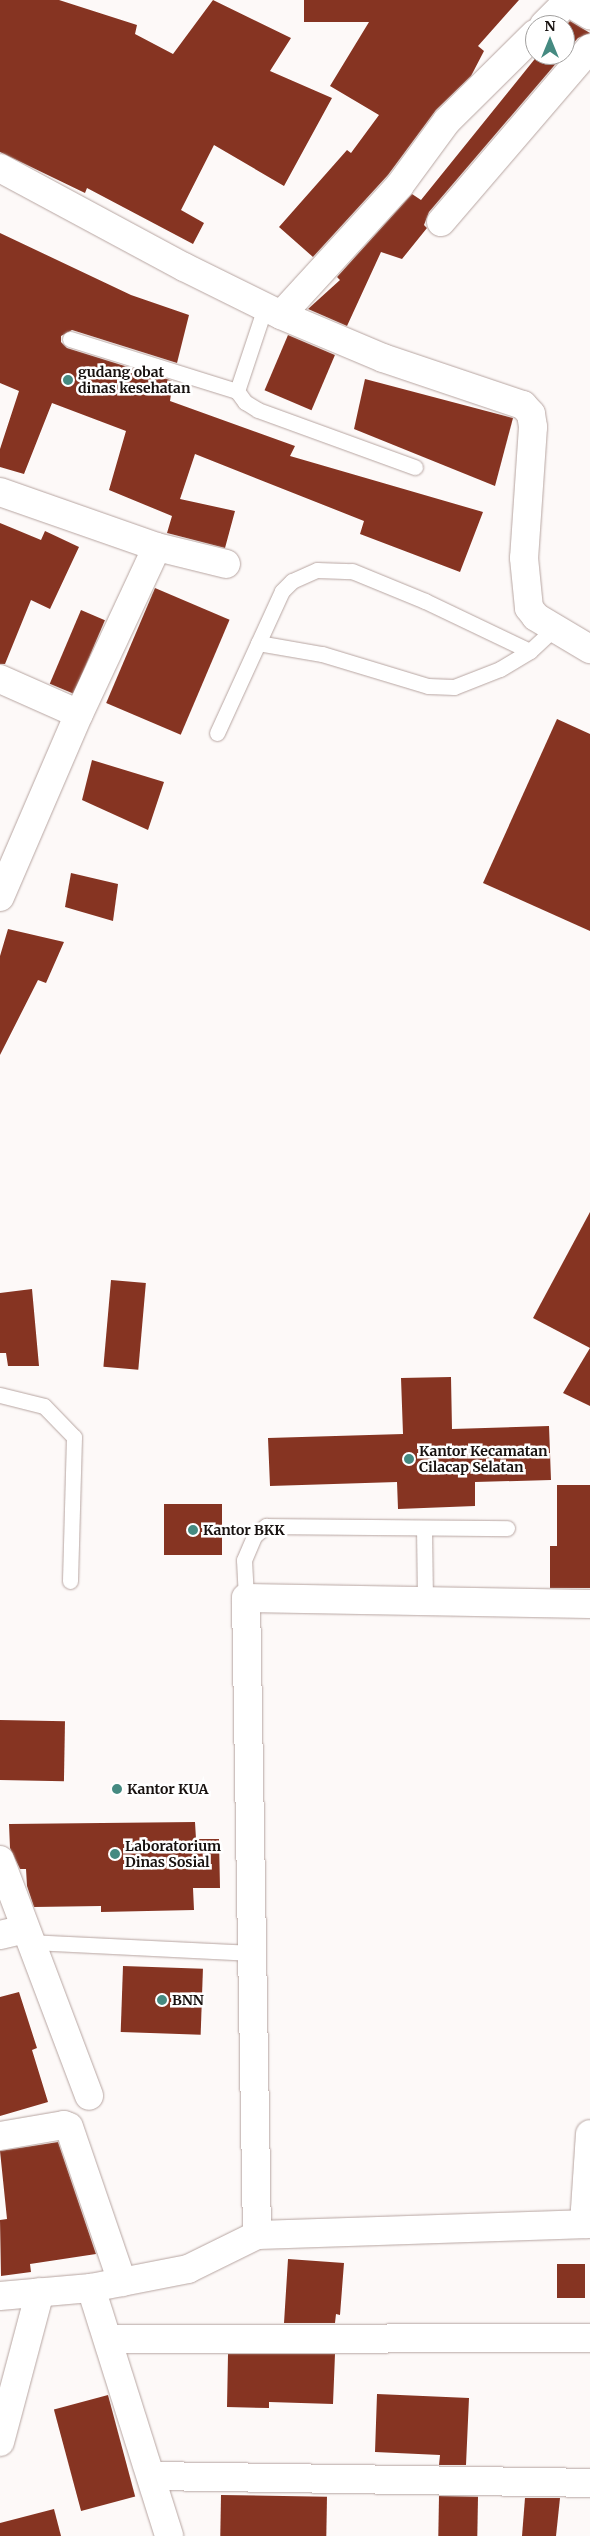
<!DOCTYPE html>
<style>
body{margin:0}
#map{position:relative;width:590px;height:2536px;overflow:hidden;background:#fdf9f8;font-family:Merriweather,serif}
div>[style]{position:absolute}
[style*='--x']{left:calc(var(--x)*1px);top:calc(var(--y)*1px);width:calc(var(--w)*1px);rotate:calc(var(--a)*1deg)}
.building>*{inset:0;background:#863422;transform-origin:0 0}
.roads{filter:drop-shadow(0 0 1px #b7a5a1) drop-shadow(0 0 1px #b7a5a1)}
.lane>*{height:15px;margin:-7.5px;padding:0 7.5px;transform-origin:7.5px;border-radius:7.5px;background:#fff}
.street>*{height:28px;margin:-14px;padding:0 14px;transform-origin:14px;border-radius:14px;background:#fff}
.dots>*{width:14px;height:14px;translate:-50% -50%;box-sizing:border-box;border:2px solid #fff;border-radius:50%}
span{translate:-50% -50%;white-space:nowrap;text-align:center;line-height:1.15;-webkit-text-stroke:5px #fff;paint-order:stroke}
.poi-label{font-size:14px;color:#17110f;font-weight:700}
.left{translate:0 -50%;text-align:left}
.north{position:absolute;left:525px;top:15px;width:50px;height:50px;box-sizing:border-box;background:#fff;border:1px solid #a2a09f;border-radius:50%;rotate:0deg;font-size:14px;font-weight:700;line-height:20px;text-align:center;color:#17110f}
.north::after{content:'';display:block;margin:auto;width:18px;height:22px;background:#458a81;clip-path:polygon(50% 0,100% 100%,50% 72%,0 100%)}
</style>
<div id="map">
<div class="building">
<i style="clip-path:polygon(0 0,59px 0,137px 25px,135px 34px,173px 54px,213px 0,291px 38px,270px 71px,332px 98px,284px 186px,214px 145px,181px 210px,204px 223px,193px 244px,87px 188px,85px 193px,0 152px)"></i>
<i style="clip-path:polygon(304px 0,519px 0,478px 46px,484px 51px,471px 76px,436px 110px,388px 175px,313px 257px,279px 227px,347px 150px,351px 153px,379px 115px,330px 86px,369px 22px,304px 22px)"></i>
<i style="clip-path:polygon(570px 21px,590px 33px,578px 38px,565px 53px,565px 26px)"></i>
<i style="clip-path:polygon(538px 55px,553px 55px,559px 60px,429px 212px,424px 225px,427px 228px,402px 259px,381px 252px,347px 326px,308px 309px,340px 280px,337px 277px,412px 194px,421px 200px)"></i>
<i style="clip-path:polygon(0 233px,131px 295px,189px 315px,177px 363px,72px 330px,61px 336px,61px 342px,67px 348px,173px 381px,170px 401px,295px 446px,290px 456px,483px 512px,460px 572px,360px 534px,364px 521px,195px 454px,180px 499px,235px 511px,225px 548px,167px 533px,172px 516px,109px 490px,126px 431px,52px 403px,24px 474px,0 467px,0 449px,19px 391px,0 383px)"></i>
<i style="left:288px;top:335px;width:51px;height:60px;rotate:23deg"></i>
<i style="clip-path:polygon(365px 379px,513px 418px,495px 486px,354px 429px)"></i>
<i style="clip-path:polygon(0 523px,41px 540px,45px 531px,79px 547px,50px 609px,31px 600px,5px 664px,0 664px)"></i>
<i style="left:155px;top:588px;width:81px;height:125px;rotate:23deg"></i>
<i style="left:81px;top:610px;width:26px;height:80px;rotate:23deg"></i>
<i style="clip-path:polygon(557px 719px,590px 734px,590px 931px,483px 883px)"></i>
<i style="clip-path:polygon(92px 760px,164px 782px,148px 830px,82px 800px)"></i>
<i style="clip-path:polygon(71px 873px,118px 884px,113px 921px,65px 907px)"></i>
<i style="clip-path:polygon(8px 929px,64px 942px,46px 983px,38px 980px,0 1055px,0 956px)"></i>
<i style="clip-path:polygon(590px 1212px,590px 1348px,533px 1318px)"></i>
<i style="left:111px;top:1280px;width:35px;height:87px;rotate:5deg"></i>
<i style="clip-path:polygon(32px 1289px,39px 1366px,8px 1366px,6px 1353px,0 1353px,0 1293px)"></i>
<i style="clip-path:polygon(590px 1348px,590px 1406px,563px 1393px)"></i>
<i style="clip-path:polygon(451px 1377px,452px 1429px,549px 1426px,551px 1480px,475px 1482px,475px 1506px,398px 1509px,397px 1482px,270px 1486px,268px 1438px,403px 1434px,401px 1378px)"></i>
<i style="clip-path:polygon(557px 1485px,590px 1485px,590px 1588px,550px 1588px,550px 1546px,557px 1546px)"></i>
<i style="left:164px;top:1504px;width:58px;height:51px"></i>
<i style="left:0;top:1720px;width:65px;height:60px;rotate:1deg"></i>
<i style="clip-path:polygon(195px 1822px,196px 1839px,219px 1839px,220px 1888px,193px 1888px,194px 1910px,101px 1912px,101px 1906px,34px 1907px,27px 1886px,26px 1869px,20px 1869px,10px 1848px,9px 1824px)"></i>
<i style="left:123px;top:1966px;width:80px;height:66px;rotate:2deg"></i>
<i style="clip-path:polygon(19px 1992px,37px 2048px,32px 2050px,48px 2102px,0 2116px,0 1997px)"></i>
<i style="clip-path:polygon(58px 2142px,96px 2254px,30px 2264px,31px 2272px,1px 2276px,0 2220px,7px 2219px,0 2151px)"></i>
<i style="clip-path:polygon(288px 2259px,344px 2263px,340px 2315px,336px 2314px,335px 2323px,284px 2323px)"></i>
<i style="left:557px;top:2264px;width:28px;height:34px"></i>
<i style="clip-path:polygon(228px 2354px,335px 2354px,333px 2404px,269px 2402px,269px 2408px,227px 2407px)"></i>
<i style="clip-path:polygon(377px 2394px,469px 2398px,466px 2465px,439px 2465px,440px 2455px,375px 2452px)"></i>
<i style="left:108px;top:2395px;width:105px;height:56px;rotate:75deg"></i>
<i style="left:221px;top:2495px;width:106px;height:41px;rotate:1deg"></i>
<i style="left:439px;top:2496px;width:39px;height:40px;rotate:1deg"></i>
<i style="clip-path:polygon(525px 2498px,560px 2498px,556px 2536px,522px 2536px)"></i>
<i style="clip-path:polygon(54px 2509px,61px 2536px,0 2536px,0 2523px)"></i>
</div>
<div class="roads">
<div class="lane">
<i style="--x:265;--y:307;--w:89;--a:108.4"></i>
<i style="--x:237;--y:391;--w:14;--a:54"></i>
<i style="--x:245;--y:402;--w:15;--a:32"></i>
<i style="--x:258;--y:410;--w:167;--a:20"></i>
<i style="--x:70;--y:339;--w:175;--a:17.3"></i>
<i style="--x:258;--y:643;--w:65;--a:9.8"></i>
<i style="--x:322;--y:654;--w:111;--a:16.8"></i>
<i style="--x:428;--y:686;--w:26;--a:2"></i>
<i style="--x:454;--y:687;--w:49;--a:-21.4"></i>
<i style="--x:500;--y:669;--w:35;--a:-31"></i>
<i style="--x:530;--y:651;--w:34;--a:-43"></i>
<i style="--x:217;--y:733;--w:156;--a:-65.4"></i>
<i style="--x:282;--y:591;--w:14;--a:-45"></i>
<i style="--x:292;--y:581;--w:27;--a:-24"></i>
<i style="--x:317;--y:570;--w:35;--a:2"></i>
<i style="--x:352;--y:571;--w:79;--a:22.3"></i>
<i style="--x:425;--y:601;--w:116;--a:25.5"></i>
<i style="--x:0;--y:1395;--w:45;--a:14"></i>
<i style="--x:44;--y:1406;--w:43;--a:45.9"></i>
<i style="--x:74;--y:1437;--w:144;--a:91.6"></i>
<i style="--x:424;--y:1528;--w:73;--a:89.2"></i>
<i style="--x:246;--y:1598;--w:38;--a:-93"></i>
<i style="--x:244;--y:1560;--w:26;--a:-67"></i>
<i style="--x:254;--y:1536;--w:16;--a:-40"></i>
<i style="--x:266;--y:1526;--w:241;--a:0.5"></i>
<i style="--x:30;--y:1942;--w:221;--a:2.8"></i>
</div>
<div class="street">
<i style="--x:568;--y:2;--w:26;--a:31"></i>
<i style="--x:544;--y:25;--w:35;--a:-45"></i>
<i style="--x:0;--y:168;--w:209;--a:28.3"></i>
<i style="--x:184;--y:267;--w:108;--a:26.3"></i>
<i style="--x:281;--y:315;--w:111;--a:22.9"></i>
<i style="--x:383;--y:358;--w:148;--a:18.6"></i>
<i style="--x:523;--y:405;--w:12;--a:48"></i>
<i style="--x:531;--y:414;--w:13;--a:81"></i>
<i style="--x:533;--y:427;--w:131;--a:93.9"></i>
<i style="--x:524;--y:558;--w:50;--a:84.3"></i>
<i style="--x:529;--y:608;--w:11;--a:52"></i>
<i style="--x:536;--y:617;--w:63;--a:30.7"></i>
<i style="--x:441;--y:222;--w:229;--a:-49.4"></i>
<i style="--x:281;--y:315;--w:176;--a:-47.5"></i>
<i style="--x:400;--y:185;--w:79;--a:-53.7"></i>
<i style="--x:447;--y:121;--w:124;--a:-44.7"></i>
<i style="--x:0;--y:492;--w:166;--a:19.3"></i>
<i style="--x:157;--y:547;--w:71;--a:13.8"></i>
<i style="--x:0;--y:679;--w:86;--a:23.9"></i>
<i style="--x:0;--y:897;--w:199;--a:-66.7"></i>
<i style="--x:79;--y:714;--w:184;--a:-65"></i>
<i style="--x:0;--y:1860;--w:252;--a:69.3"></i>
<i style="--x:0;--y:1935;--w:26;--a:-13"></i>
<i style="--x:0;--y:2136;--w:65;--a:-9.8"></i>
<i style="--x:64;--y:2125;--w:5;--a:22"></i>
<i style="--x:69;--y:2127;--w:164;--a:71.1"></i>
<i style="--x:584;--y:2224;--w:90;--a:-86.2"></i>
<i style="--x:257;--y:2235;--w:637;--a:-90.99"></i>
<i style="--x:246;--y:1598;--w:344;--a:1"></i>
<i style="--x:91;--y:2288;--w:260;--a:72.5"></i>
<i style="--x:0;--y:2296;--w:91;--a:-5"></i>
<i style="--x:91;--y:2288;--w:99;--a:-11.1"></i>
<i style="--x:188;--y:2269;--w:77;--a:-26.2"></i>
<i style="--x:257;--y:2235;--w:333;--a:-1.9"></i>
<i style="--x:108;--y:2339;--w:482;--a:-0.1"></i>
<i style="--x:0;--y:2442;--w:155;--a:-75.1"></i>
<i style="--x:152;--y:2476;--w:438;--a:0.9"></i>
</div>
</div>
<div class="dots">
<i style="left:68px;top:380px;background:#458a81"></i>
<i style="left:409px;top:1459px;background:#458a81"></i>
<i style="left:193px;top:1530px;background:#458a81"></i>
<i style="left:117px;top:1789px;background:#458a81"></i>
<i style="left:115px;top:1854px;background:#458a81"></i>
<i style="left:162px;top:2000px;background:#458a81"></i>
</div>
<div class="poi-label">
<span class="left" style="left:78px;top:380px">gudang obat<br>dinas kesehatan</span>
<span class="left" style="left:419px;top:1459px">Kantor Kecamatan<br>Cilacap Selatan</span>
<span class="left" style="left:203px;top:1530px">Kantor BKK</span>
<span class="left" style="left:127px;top:1789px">Kantor KUA</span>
<span class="left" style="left:125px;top:1854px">Laboratorium<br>Dinas Sosial</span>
<span class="left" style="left:172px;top:2000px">BNN</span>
</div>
<div class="north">N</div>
</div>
